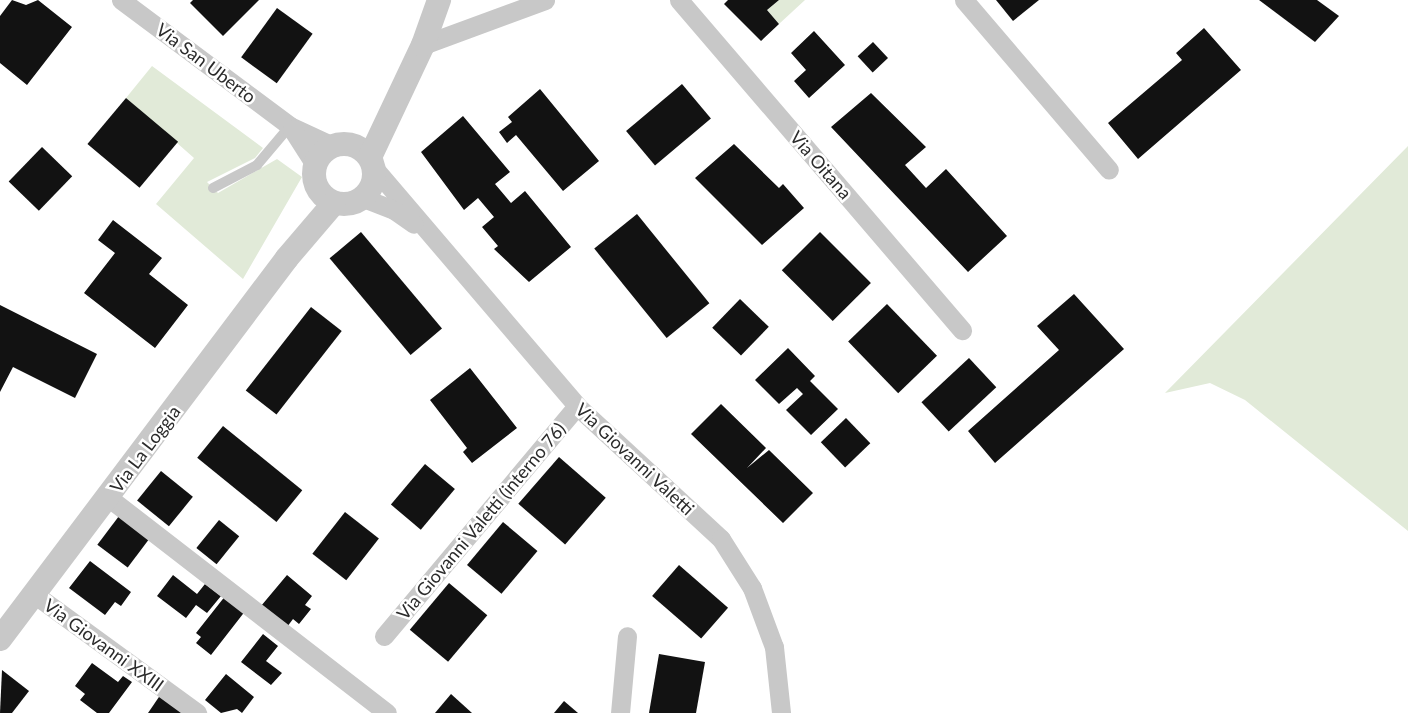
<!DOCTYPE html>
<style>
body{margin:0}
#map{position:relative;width:1408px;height:713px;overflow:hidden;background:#fff;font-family:Lato,sans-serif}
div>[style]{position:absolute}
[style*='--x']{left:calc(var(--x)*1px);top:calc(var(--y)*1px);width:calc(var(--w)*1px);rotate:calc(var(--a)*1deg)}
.green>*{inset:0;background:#e1ead8}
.building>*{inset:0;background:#121212;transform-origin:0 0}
.service>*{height:10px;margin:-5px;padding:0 5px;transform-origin:5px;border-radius:5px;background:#c8c8c8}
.minor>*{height:19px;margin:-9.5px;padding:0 9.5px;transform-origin:9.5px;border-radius:9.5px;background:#c8c8c8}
.tertiary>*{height:24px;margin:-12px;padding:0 12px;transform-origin:12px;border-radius:12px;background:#c8c8c8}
.tertiary>.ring{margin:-12px;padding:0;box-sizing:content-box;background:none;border:24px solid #c8c8c8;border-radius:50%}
span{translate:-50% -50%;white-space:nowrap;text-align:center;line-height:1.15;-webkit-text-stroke:5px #fff;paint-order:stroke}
.street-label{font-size:18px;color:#2b2b2b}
</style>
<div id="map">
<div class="green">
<i style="clip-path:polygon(779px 0,805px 0,779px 24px,767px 10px)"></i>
<i style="clip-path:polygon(152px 66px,263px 148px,255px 158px,207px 182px,218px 193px,277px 159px,302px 177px,243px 279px,156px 204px,194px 158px,126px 98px)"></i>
<i style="clip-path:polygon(1408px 146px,1408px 531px,1245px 400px,1210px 383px,1165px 393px)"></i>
</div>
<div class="building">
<i style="clip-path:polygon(12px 0,26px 5px,38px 0,72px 27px,27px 85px,0 63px,0 16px)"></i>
<i style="clip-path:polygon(193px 0,259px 0,223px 36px,190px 3px)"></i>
<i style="clip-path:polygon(728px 0,779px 0,767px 10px,779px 24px,761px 41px,724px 4px)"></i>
<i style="clip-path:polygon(996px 0,1039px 0,1013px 21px)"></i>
<i style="clip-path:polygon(1259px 0,1317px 0,1339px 16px,1315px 42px)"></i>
<i style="left:277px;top:8px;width:44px;height:61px;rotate:36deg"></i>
<i style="clip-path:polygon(1204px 28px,1241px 70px,1138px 159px,1108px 123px,1182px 60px,1176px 53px)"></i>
<i style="clip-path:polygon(814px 31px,845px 65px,809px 98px,794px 81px,806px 70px,791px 53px)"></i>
<i style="left:873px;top:42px;width:22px;height:21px;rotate:47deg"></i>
<i style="left:682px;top:84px;width:45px;height:73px;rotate:50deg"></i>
<i style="clip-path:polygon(540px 89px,599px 161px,563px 191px,516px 135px,507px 143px,499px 132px,512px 122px,508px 117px)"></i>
<i style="clip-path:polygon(871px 93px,926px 147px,905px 165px,926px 188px,946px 169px,1007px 236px,968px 272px,831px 127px)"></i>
<i style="left:126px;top:98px;width:68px;height:60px;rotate:40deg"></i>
<i style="clip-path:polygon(463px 116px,510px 172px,495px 184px,511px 203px,525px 191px,571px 247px,529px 282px,494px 249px,498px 246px,482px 227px,494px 217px,478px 198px,464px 210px,421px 152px)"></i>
<i style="clip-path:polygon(734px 144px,779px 188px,783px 184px,804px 208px,762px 245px,695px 178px)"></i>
<i style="left:42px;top:147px;width:42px;height:48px;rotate:44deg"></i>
<i style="left:637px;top:214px;width:115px;height:55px;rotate:51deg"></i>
<i style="clip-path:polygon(113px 220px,162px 258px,149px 274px,188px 305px,155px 348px,84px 293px,115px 253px,98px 240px)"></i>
<i style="left:361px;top:232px;width:126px;height:41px;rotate:50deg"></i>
<i style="left:820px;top:232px;width:72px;height:54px;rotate:45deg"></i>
<i style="clip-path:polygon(1074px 294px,1124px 349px,995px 463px,968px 431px,1059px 350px,1037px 326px)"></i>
<i style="left:740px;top:299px;width:40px;height:40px;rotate:44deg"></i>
<i style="left:887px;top:304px;width:72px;height:54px;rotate:46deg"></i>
<i style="clip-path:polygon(0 305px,97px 354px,75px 398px,13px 367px,0 392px)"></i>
<i style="left:311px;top:307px;width:39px;height:106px;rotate:38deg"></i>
<i style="clip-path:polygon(788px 348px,815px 376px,810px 381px,838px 409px,811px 435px,786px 410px,803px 394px,797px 388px,779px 404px,755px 380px)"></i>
<i style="left:969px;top:358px;width:40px;height:65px;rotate:47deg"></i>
<i style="clip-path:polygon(470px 368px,517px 428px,472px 463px,463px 452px,467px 448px,430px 400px)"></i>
<i style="clip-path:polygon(721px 404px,766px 448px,747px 468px,769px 450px,813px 493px,783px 523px,691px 434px)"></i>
<i style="left:846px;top:418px;width:35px;height:35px;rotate:46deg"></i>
<i style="left:223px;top:426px;width:102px;height:41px;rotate:39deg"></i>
<i style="left:559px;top:457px;width:62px;height:62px;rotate:41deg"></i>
<i style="left:425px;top:464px;width:39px;height:53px;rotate:40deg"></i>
<i style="left:161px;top:471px;width:41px;height:38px;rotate:39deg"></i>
<i style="left:345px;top:512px;width:43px;height:53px;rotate:38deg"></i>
<i style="left:119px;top:516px;width:38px;height:36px;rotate:37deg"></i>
<i style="left:219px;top:520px;width:26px;height:36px;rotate:39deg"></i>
<i style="left:503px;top:522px;width:45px;height:56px;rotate:40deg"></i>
<i style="clip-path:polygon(90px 561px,131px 592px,121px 606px,115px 602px,105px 615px,69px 588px)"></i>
<i style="left:679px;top:565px;width:65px;height:41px;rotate:41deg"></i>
<i style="clip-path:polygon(173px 575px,197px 594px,205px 584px,221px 596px,207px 613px,196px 605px,186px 618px,157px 596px)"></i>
<i style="clip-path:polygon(287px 575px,312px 596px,305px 605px,311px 609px,299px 624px,293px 619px,287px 627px,261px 606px)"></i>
<i style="left:449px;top:583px;width:50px;height:61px;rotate:40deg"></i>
<i style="clip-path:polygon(226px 595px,246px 610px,211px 655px,196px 643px,201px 637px,196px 633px)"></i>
<i style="clip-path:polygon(263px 634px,278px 646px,266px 661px,282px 673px,271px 685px,241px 662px)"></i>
<i style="clip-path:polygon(659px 654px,705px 662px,696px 713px,649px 713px)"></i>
<i style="clip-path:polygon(92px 663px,118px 682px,123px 676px,132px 682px,109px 713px,97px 713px,80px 700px,85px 694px,75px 686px)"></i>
<i style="clip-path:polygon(2px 670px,29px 691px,12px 713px,0 713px)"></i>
<i style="clip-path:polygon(226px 674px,254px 697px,242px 713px,237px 709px,221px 713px,205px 700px)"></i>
<i style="clip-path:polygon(161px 694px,188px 713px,148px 713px)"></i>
<i style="clip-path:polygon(451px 694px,472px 713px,435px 713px)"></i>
<i style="clip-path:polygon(564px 701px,578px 713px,554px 713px)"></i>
</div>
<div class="service">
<i style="--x:213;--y:188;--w:50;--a:-27.6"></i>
<i style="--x:257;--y:165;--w:51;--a:-49.8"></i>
</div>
<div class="minor">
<i style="--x:121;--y:0;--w:211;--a:36.7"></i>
<i style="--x:290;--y:126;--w:47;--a:24.9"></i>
<i style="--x:679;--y:0;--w:435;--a:49.4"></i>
<i style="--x:964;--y:0;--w:223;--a:49.5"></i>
<i style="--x:423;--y:45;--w:130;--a:-20.2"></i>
<i style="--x:292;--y:129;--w:43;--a:57.4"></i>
<i style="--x:374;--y:168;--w:313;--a:49.5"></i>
<i style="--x:577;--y:406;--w:196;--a:42.7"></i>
<i style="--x:721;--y:539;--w:58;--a:57.7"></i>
<i style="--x:752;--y:588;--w:63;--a:69.6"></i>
<i style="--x:774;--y:647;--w:66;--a:83.9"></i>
<i style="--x:363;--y:198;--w:33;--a:21"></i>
<i style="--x:394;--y:210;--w:24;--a:35"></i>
<i style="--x:109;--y:498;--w:351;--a:37.7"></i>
<i style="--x:34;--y:594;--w:202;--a:36.1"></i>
<i style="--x:384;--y:636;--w:300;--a:-50"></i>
<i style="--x:620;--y:713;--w:77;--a:-84.8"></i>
</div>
<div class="tertiary">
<i class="ring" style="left:314px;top:144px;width:36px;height:36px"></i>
<i style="--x:370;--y:157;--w:124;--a:-64.7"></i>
<i style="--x:423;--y:45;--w:48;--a:-70.4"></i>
<i style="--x:0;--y:639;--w:477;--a:-53"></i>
<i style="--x:287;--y:258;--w:72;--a:-49.5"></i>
</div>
<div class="street-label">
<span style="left:206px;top:63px;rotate:37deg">Via San Uberto</span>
<span style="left:821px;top:165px;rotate:49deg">Via Oitana</span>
<span style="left:145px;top:449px;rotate:-53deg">Via La Loggia</span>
<span style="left:635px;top:459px;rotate:43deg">Via Giovanni Valetti</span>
<span style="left:481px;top:521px;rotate:-50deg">Via Giovanni Valetti (interno 76)</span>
<span style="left:104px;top:645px;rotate:36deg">Via Giovanni XXIII</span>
</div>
</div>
